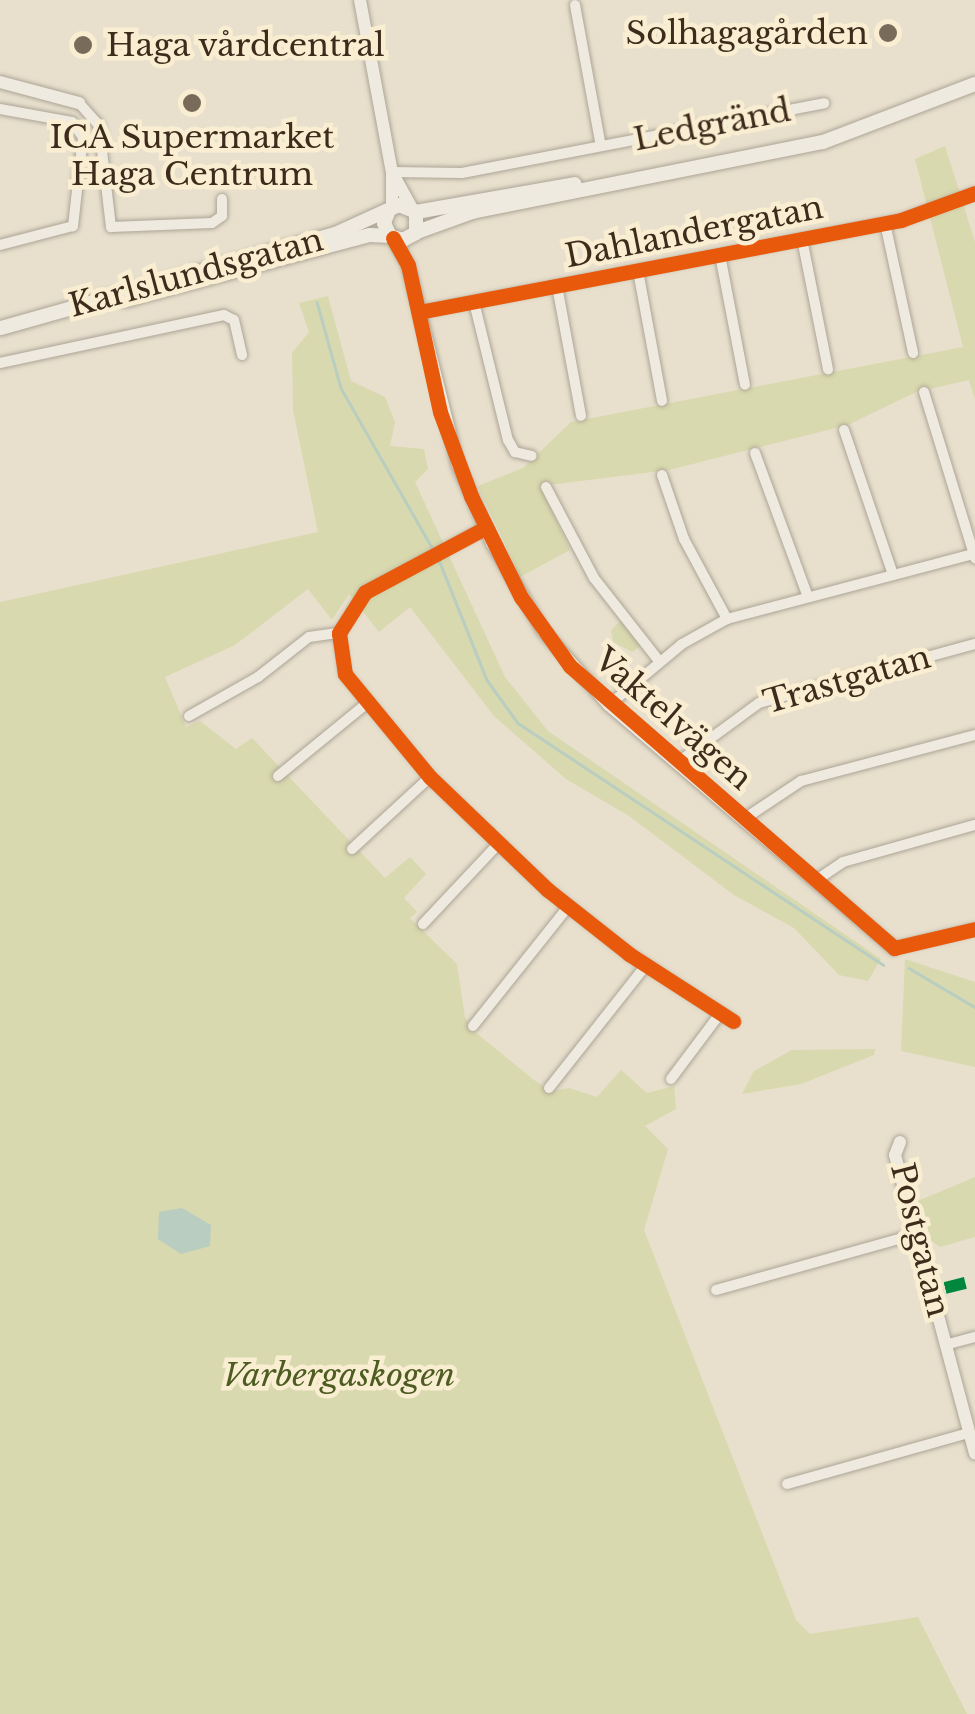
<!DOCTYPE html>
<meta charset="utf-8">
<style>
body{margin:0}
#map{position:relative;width:975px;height:1714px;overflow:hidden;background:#e8e0cd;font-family:"Libre Baskerville",serif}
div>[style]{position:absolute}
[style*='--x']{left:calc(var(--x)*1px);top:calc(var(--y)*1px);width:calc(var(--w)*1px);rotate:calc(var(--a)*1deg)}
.green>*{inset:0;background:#d8d9ae}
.water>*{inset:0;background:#b9cdc1}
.stream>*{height:2.5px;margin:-1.25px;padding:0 1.25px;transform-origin:1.25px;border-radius:1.25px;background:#b9cdc1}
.roads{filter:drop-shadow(0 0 2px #ada496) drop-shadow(0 0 2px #ada496)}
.minor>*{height:10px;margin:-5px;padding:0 5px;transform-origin:5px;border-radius:5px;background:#efeadf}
.tertiary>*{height:12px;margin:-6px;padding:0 6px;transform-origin:6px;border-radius:6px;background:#efeadf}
.secondary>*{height:14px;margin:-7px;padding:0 7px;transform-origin:7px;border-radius:7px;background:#efeadf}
.quiet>*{height:12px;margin-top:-6px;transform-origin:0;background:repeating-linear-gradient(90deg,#00873e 0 25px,transparent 0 37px)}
.cycleway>*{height:15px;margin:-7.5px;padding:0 7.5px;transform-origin:7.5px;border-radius:7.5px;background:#e8590c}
.dots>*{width:28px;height:28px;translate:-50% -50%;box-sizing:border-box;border:5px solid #f9eed2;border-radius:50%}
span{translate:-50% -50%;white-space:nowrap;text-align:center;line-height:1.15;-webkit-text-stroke:9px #f9eed2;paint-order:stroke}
.poi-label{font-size:32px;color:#3d2c1c}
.right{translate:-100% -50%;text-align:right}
.left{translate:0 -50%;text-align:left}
.street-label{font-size:32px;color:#3d2c1c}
.park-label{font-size:32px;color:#4d5c21;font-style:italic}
</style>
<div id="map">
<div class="green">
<i style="clip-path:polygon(945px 146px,975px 242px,975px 399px,969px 380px,916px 392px,848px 425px,669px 470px,540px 486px,570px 550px,520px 577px,478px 486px,523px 468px,571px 422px,963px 347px,915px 159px)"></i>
<i style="clip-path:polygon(328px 296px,351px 381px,385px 397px,395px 422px,390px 446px,424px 449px,428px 469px,415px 482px,505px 677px,548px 731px,881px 959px,868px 981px,839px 975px,794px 928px,734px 895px,629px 816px,566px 779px,494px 716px,410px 607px,379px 632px,349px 594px,332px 620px,308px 589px,235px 645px,165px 677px,186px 727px,200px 721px,236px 749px,252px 738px,385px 878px,410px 857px,426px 874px,404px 898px,417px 912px,410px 918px,457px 964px,465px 1018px,475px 1032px,534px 1080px,552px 1091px,569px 1088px,597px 1097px,621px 1070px,647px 1093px,674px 1086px,676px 1109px,645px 1126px,668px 1149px,644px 1230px,796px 1620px,810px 1634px,918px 1617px,967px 1714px,0 1714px,0 602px,318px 532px,293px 410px,292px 353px,309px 332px,299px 303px)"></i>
<i style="clip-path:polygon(622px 619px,642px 645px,632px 652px,613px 642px,611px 630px)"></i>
<i style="clip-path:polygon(905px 959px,975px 982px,975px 1067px,901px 1051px)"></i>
<i style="clip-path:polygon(875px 1049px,874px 1055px,801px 1084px,742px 1094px,754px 1071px,792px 1050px)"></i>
<i style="clip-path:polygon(975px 1177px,975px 1237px,940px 1247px,924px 1236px,913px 1203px)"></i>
</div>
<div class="water">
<i style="clip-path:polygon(182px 1208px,211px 1225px,210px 1246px,181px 1254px,158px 1239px,159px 1212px)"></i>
</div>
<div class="stream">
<i style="--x:317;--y:302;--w:89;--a:74.4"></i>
<i style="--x:341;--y:388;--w:190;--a:60.3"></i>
<i style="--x:439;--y:560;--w:129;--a:68.2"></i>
<i style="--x:487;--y:680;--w:53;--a:54.2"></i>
<i style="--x:518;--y:723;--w:438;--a:33.5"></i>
<i style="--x:909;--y:968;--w:77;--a:30.6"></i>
</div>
<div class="roads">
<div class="minor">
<i style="--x:575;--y:5;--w:143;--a:79.6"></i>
<i style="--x:79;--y:103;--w:30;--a:48"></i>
<i style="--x:99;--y:125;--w:103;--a:83.3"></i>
<i style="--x:111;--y:227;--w:101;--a:-2.3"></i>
<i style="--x:212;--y:223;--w:12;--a:-35"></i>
<i style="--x:222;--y:216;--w:17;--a:-90"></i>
<i style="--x:0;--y:109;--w:73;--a:10.2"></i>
<i style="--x:72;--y:122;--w:19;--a:54"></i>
<i style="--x:83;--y:137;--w:90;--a:96.4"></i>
<i style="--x:73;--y:226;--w:75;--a:165.4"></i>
<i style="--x:392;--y:172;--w:70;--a:0.8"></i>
<i style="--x:462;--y:173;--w:369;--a:-10.9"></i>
<i style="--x:885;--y:223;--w:133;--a:77.8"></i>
<i style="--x:802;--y:239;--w:133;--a:78.7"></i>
<i style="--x:720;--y:255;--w:132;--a:79.1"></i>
<i style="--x:638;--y:271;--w:132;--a:79.5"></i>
<i style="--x:557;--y:286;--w:132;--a:79.5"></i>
<i style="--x:474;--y:302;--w:142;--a:76.2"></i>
<i style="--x:508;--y:440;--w:14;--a:60"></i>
<i style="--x:515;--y:452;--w:17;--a:13"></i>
<i style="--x:419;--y:312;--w:491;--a:-10.8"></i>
<i style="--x:901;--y:220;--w:79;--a:-20"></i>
<i style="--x:0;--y:363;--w:229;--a:-12.1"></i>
<i style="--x:224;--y:315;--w:11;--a:27"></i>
<i style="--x:234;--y:320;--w:36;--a:77"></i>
<i style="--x:924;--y:392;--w:174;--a:72.9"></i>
<i style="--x:844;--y:430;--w:153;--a:71.3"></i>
<i style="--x:755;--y:453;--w:153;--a:69.8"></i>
<i style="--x:662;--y:475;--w:68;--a:71"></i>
<i style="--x:684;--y:539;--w:91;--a:61.7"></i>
<i style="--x:546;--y:487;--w:103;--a:62.2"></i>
<i style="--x:594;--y:578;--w:105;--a:51.9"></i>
<i style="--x:485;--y:528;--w:136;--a:151.9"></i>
<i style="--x:365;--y:592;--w:49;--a:122.4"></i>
<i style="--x:339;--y:633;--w:41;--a:81.7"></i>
<i style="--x:345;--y:674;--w:134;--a:50.5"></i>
<i style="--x:430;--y:777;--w:163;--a:43.8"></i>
<i style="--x:548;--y:890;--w:103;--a:38.3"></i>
<i style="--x:629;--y:954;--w:124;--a:32.8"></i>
<i style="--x:609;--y:705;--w:95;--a:-39.9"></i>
<i style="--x:682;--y:644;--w:51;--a:-29.1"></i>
<i style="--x:727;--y:619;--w:254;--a:-14.8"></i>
<i style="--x:189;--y:716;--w:79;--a:-29.5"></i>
<i style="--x:258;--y:677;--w:65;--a:-38.1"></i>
<i style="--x:309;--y:637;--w:30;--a:-8"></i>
<i style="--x:677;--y:763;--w:102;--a:-36.2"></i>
<i style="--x:759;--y:703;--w:224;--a:-15.3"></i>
<i style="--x:278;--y:776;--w:114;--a:-39.3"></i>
<i style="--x:744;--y:819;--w:69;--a:-33.7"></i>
<i style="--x:801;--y:781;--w:180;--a:-14.8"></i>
<i style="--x:352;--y:849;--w:106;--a:-42.7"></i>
<i style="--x:815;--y:881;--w:34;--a:-34"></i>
<i style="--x:843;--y:862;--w:137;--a:-15.7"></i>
<i style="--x:423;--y:924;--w:110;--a:-46.8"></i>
<i style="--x:894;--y:948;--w:83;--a:-13.2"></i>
<i style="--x:473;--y:1026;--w:152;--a:-51.4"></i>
<i style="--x:671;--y:1079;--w:80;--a:-53.1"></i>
<i style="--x:549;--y:1088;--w:157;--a:-51.7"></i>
<i style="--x:716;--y:1290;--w:208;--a:-15.6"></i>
<i style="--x:945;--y:1345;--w:31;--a:-15"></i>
<i style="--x:787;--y:1484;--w:189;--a:-15.7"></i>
</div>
<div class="tertiary">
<i style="--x:360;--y:0;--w:175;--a:79.5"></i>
<i style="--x:392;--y:172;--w:36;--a:90"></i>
<i style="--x:0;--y:82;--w:82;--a:14.9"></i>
<i style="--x:393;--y:174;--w:39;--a:61"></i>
<i style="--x:393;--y:238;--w:31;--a:61"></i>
<i style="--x:408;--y:265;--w:206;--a:76"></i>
<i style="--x:458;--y:465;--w:85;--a:66.4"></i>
<i style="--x:492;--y:543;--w:102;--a:59.9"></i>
<i style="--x:543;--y:631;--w:99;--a:48.3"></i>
<i style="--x:609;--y:705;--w:375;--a:40.5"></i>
<i style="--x:900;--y:1142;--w:14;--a:111"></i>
<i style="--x:895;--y:1155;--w:309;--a:75"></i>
</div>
<div class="secondary">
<i style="--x:416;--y:212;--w:161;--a:-10"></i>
<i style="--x:417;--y:232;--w:59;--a:-20"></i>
<i style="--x:472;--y:212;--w:358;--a:-11.3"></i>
<i style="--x:823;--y:142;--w:163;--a:-20.9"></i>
<i style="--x:125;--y:300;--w:253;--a:-14.9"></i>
<i style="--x:370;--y:235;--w:20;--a:3"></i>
<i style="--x:1;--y:328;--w:347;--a:-15.7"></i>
<i style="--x:335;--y:234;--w:70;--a:-24.4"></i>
<i style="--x:399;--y:205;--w:18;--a:22"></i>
<i style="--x:416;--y:212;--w:21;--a:90"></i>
<i style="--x:416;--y:233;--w:15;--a:152"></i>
<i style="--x:403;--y:240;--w:14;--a:-163"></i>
<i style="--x:390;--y:236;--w:14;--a:-115"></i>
<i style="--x:384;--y:223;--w:14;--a:-69"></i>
</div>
</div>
<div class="quiet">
<i style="--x:945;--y:1288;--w:21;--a:-14"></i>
</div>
<div class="cycleway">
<i style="--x:393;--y:238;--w:31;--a:61"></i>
<i style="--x:408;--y:265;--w:150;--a:77.7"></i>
<i style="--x:440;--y:412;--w:90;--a:69.7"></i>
<i style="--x:471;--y:496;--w:113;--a:63.7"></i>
<i style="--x:521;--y:597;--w:85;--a:54.6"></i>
<i style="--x:570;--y:666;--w:430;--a:41"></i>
<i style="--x:894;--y:948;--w:83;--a:-13.2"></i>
<i style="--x:419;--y:312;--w:491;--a:-10.8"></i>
<i style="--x:901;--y:220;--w:79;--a:-20"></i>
<i style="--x:485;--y:528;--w:136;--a:151.9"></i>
<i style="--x:365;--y:592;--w:49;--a:122.4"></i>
<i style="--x:339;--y:633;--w:41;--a:81.7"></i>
<i style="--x:345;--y:674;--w:134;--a:50.5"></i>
<i style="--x:430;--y:777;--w:163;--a:43.8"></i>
<i style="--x:548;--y:890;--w:103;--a:38.3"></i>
<i style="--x:629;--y:954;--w:124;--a:32.8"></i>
</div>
<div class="dots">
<i style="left:888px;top:33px;background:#796b5a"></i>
<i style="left:83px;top:45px;background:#796b5a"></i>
<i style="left:192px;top:103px;background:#796b5a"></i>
</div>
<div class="poi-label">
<span class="right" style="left:868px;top:33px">Solhagagården</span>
<span class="left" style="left:106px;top:45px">Haga vårdcentral</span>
<span style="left:192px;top:156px">ICA Supermarket<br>Haga Centrum</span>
</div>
<div class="street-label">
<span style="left:712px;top:125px;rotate:-11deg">Ledgränd</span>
<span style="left:694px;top:232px;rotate:-11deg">Dahlandergatan</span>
<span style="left:196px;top:273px;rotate:-15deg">Karlslundsgatan</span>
<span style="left:847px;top:680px;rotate:-16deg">Trastgatan</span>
<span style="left:673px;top:719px;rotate:41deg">Vaktelvägen</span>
<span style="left:920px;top:1240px;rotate:76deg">Postgatan</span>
</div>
<div class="park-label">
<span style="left:339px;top:1375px">Varbergaskogen</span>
</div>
</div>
